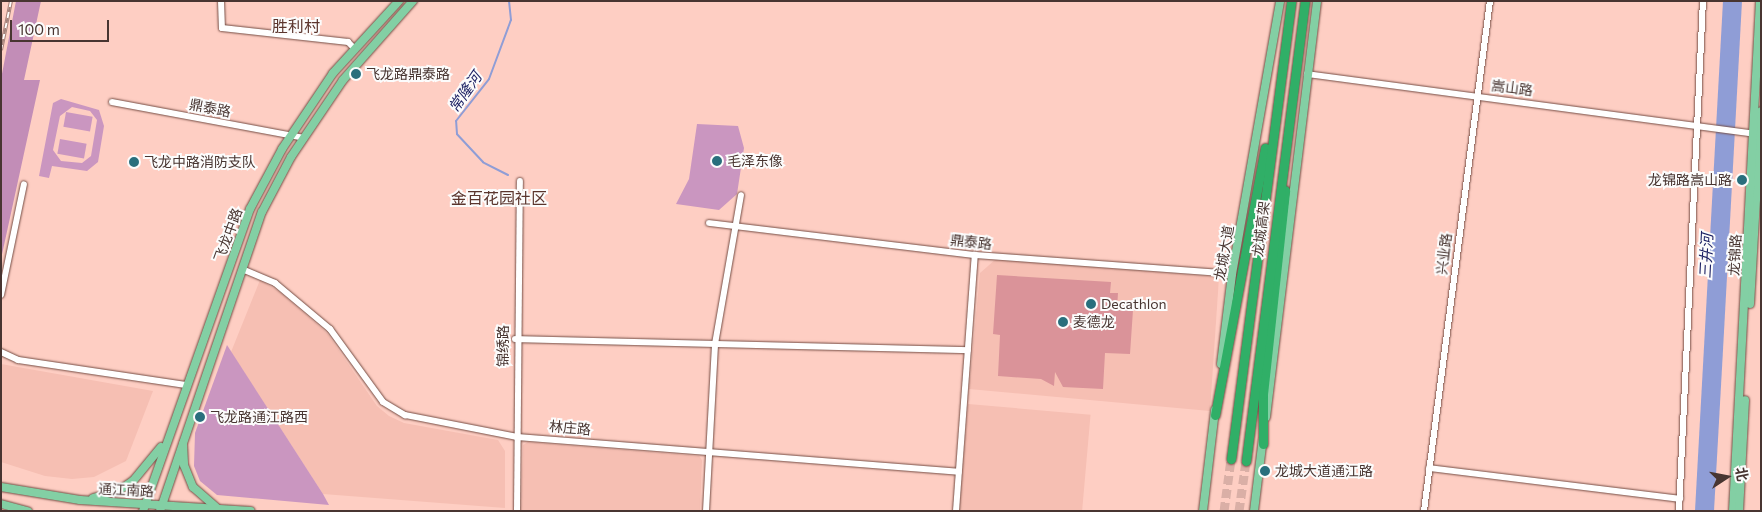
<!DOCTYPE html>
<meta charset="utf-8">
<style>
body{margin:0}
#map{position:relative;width:1762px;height:512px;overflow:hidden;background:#fecec3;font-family:Commissioner,"Noto Sans SC",sans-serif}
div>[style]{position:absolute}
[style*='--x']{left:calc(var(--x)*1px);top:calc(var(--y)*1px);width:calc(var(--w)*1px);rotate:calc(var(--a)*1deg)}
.built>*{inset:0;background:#f6bfb3;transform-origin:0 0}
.green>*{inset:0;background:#ca96c0;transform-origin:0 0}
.forest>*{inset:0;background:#c28db7}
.water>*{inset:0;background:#8f9dd6}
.stream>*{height:2px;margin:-1px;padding:0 1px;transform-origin:1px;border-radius:1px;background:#8f9dd6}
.building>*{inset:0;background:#da9399}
.highway-tunnel>*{height:9px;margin-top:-4.5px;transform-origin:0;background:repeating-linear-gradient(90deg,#daafa6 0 9px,transparent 0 13.5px)}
.roads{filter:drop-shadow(0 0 1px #754d44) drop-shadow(0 0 1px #754d44)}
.minor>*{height:6px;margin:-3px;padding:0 3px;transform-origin:3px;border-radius:3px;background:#fff}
.major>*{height:8px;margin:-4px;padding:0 4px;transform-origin:4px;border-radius:4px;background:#83cfa4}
.highway>*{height:9px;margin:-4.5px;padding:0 4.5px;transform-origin:4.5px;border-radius:4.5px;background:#30af67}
.rail>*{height:4px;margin-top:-2px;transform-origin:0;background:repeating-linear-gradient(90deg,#fcfcfc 0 5.5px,#a4827b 0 11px);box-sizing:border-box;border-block:1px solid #a4827b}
.dots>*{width:14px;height:14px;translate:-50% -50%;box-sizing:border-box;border:2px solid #fcfcfc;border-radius:50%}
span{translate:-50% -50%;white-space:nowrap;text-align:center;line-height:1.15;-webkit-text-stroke:4px #fcfcfc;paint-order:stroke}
.poi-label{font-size:14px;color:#483531}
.left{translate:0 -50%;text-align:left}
.right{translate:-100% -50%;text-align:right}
.street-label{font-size:14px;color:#483531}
.water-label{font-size:15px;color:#1b1f62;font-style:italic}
.quarter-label{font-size:16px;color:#5b352d}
.frame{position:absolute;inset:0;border:2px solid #483531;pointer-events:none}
.north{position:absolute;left:1702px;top:452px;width:50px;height:50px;-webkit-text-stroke:4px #fcfcfc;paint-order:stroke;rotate:79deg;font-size:14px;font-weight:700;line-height:20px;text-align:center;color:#483531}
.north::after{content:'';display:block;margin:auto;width:18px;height:22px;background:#483531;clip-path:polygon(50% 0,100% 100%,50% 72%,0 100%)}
.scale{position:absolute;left:10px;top:20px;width:99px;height:22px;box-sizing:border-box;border:2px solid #483531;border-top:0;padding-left:6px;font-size:15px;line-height:18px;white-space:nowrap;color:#483531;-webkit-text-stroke:4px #fcfcfc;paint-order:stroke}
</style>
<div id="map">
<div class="built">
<i style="clip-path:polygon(996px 259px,1219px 277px,1210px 411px,969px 389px,980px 273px)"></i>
<i style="clip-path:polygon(260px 280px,280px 292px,327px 333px,377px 406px,389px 416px,404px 423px,498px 440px,505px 451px,505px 508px,323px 494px,231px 352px)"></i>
<i style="clip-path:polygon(1px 364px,153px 391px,126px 461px,94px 477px,72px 479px,45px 476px,1px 462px)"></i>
<i style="left:968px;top:404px;width:123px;height:107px;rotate:5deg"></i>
<i style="clip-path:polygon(528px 442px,699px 456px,702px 460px,700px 511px,521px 511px,523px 445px)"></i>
</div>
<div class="green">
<i style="clip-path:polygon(evenodd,61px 99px,99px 110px,104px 126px,98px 162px,87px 171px,52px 166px,49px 178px,39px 176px,53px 103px,61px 99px,72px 107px,90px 111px,97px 120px,91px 156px,82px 163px,61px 161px,53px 150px,60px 116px,72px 107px)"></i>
<i style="left:66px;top:112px;width:27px;height:15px;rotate:10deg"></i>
<i style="clip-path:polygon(697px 124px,738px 126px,744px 148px,737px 194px,719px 210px,676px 204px,689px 179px)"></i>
<i style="left:60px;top:139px;width:27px;height:15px;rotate:10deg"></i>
<i style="clip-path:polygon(227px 345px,323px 494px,329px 505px,217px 495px,200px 481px,194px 466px,195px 433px)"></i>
</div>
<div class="forest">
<i style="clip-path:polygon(16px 1px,41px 1px,24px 80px,40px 80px,1px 259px,1px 79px)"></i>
</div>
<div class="water">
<i style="clip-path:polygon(1723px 1px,1742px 1px,1723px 350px,1714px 511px,1695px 511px)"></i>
</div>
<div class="stream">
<i style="--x:508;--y:175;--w:28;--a:-153"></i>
<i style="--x:483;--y:162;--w:38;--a:-133"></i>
<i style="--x:457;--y:134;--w:13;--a:-94"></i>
<i style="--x:456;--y:121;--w:53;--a:-51.8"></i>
<i style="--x:489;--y:79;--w:63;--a:-69.6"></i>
<i style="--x:511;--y:20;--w:19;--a:-96"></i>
</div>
<div class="building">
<i style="clip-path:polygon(997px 275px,1111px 282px,1110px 293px,1118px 293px,1117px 309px,1133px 310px,1130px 354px,1105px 353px,1103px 389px,1063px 387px,1055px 372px,1054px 386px,1041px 379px,998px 376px,1000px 335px,993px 334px)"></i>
</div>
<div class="highway-tunnel">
<i style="--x:1224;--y:511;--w:52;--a:-82.3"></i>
<i style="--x:1239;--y:511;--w:50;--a:-82"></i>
</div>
<div class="roads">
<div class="minor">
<i style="--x:221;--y:1;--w:27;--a:88"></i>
<i style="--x:222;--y:28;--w:127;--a:6.3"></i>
<i style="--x:348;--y:42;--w:10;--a:45"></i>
<i style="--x:1307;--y:74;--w:454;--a:7.6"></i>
<i style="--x:112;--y:102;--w:195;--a:10.6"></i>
<i style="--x:709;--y:223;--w:268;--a:6.9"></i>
<i style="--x:975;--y:255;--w:258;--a:4.2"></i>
<i style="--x:242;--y:269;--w:36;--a:23"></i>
<i style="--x:275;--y:283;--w:72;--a:39.9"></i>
<i style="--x:330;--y:329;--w:90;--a:54"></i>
<i style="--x:383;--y:402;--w:26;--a:31"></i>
<i style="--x:405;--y:415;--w:114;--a:11.1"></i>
<i style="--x:517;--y:437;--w:443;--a:4.5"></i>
<i style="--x:1;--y:295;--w:113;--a:-78.3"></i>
<i style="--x:515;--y:339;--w:453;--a:1.4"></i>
<i style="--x:1;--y:352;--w:19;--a:25"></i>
<i style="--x:18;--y:360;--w:170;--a:8.5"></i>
<i style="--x:1429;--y:468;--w:253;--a:7"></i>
<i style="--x:517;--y:511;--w:330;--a:-89.5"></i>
<i style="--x:706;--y:511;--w:167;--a:-86.9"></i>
<i style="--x:715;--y:344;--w:151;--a:-80.1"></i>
<i style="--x:956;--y:511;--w:257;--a:-85.8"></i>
<i style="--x:1424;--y:511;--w:514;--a:-82.63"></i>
<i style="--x:1679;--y:511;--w:511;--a:-87.31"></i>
</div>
<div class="major">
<i style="--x:1750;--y:304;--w:193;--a:-86.7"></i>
<i style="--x:1221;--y:364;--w:91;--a:-83"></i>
<i style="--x:1232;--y:274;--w:277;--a:-80"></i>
<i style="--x:1266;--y:417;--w:419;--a:-83"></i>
<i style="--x:183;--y:444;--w:21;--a:87"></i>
<i style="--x:184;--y:465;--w:24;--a:68"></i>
<i style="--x:193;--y:487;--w:33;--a:41"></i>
<i style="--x:1;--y:487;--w:80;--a:9.3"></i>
<i style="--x:80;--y:500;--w:171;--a:3.7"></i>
<i style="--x:93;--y:498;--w:26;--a:-16"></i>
<i style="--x:118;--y:491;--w:18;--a:-34"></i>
<i style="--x:133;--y:481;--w:44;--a:-50.5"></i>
<i style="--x:1;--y:504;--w:28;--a:15"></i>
<i style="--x:143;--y:511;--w:320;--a:-70.5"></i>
<i style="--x:250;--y:209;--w:68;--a:-61.9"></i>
<i style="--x:282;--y:149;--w:92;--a:-56.1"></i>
<i style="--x:333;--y:73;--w:98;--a:-47.5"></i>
<i style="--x:160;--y:511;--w:316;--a:-71.2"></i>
<i style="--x:262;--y:212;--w:62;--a:-62.2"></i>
<i style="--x:291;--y:157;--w:93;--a:-56"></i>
<i style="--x:343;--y:80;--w:106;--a:-48.5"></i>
<i style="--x:1203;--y:511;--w:102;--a:-83.2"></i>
<i style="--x:1254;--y:511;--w:74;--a:-83"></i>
<i style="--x:1733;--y:511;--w:511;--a:-86.97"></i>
<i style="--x:1739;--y:511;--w:111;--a:-86.9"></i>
</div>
<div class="highway">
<i style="--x:1215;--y:415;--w:272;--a:-79.4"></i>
<i style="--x:1263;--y:444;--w:50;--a:-90"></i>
<i style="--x:1263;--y:394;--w:205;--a:-83.8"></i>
<i style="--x:1231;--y:459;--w:462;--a:-82.5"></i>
<i style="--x:1246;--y:461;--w:464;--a:-82.7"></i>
</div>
</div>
<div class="rail">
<i style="--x:1;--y:50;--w:50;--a:-78.5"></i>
</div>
<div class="dots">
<i style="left:356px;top:74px;background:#296f7d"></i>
<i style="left:717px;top:161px;background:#296f7d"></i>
<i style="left:134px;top:162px;background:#296f7d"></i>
<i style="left:1742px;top:180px;background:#296f7d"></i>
<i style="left:1091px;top:304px;background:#296f7d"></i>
<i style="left:1063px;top:322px;background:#296f7d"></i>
<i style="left:200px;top:417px;background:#296f7d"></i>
<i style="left:1265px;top:471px;background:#296f7d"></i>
</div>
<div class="poi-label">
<span class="left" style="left:366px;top:74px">飞龙路鼎泰路</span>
<span class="left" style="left:727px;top:161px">毛泽东像</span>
<span class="left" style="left:144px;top:162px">飞龙中路消防支队</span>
<span class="right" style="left:1732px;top:180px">龙锦路嵩山路</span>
<span class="left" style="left:1101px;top:304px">Decathlon</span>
<span class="left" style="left:1073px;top:322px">麦德龙</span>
<span class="left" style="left:210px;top:417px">飞龙路通江路西</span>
<span class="left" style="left:1275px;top:471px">龙城大道通江路</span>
</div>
<div class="street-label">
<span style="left:1512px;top:88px;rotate:7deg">嵩山路</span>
<span style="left:210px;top:108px;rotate:11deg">鼎泰路</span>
<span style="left:1261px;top:229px;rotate:-83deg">龙城高架</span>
<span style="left:228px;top:235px;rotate:-70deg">飞龙中路</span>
<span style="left:971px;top:242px;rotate:6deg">鼎泰路</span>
<span style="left:1224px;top:253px;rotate:-80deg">龙城大道</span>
<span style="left:1444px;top:254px;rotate:-83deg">兴业路</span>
<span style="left:1735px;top:255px;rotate:-87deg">龙锦路</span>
<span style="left:503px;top:346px;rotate:-90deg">锦绣路</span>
<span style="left:570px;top:428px;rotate:5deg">林庄路</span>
<span style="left:126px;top:490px;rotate:3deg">通江南路</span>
</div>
<div class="water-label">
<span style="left:465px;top:92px;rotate:-55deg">常隆河</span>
<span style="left:1706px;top:256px;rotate:-87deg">三井河</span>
</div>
<div class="quarter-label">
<span style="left:296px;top:26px">胜利村</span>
<span style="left:499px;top:198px">金百花园社区</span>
</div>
<div class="frame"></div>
<div class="north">北</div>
<div class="scale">100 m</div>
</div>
